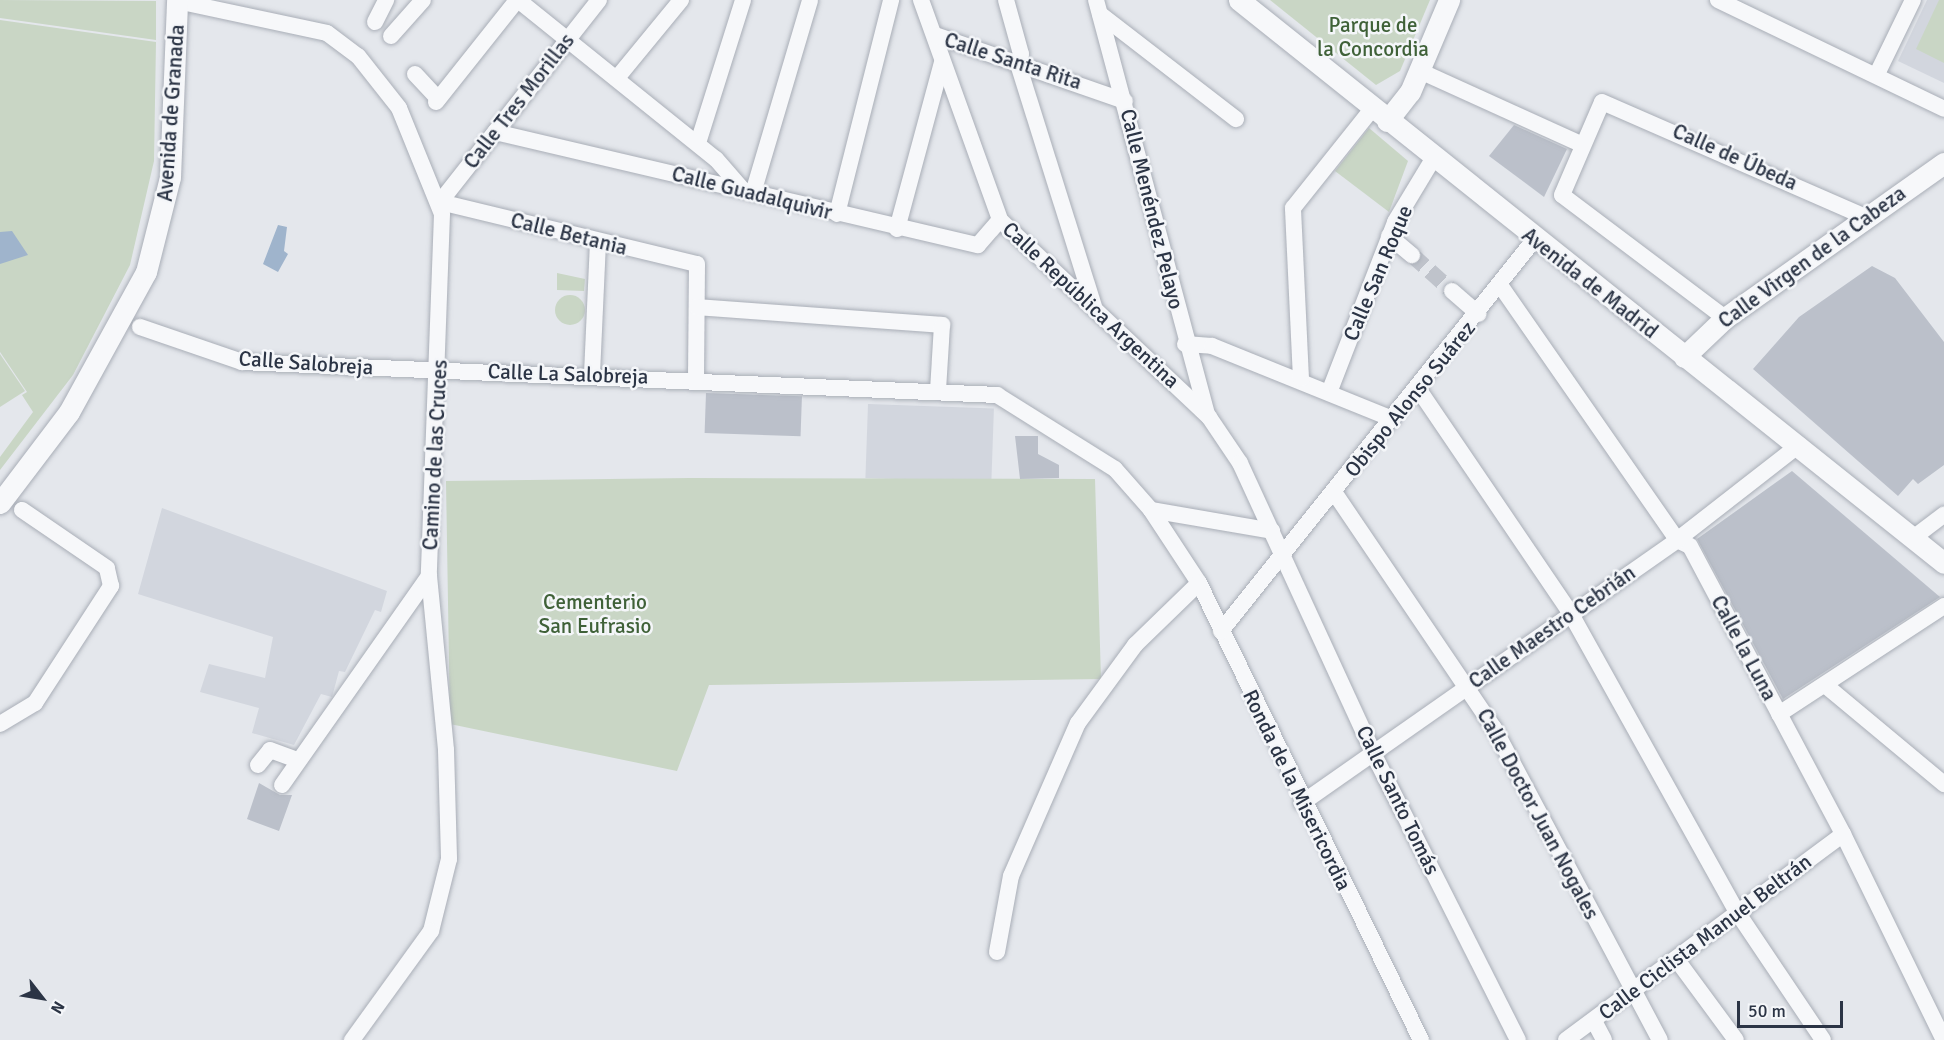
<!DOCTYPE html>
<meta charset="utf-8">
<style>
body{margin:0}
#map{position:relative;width:1944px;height:1040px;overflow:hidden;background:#e4e7ec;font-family:Signika,sans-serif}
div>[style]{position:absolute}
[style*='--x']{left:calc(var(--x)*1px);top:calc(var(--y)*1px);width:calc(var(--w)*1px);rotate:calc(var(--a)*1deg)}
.built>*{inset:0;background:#d2d6de;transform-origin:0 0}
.green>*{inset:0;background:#c9d6c5}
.round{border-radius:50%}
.water>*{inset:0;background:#9fb4cc}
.building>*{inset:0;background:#bbc0ca;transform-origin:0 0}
.minor-tunnel>*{height:16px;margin-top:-8px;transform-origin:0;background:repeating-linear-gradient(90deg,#bfc3cb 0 16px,transparent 0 24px)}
.roads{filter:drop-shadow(0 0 2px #a9aeb7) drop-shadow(0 0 2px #a9aeb7)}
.minor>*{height:16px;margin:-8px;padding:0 8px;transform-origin:8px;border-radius:8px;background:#f7f8fa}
.tertiary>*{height:21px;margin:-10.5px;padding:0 10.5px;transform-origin:10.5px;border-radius:10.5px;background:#f7f8fa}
span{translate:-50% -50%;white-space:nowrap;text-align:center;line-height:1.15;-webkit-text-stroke:5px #f4f6f9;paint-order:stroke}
.park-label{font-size:21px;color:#3f6138}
.street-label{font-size:21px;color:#2b3445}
.north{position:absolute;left:12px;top:968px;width:60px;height:60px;-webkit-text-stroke:4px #f4f6f9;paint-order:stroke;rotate:121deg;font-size:16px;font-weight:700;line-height:24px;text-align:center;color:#2b3445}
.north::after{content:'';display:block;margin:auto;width:21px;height:27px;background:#2b3445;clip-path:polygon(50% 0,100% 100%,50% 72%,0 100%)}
.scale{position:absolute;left:1737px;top:1001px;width:106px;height:27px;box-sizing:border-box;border:3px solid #2b3445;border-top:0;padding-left:8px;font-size:18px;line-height:21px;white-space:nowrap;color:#2b3445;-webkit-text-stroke:4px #f4f6f9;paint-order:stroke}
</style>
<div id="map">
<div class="built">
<i style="clip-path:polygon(1927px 0,1944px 0,1944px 83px,1898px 61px)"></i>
<i style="left:868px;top:404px;width:126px;height:74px;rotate:2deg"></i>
<i style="clip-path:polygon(162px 508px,387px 591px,381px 612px,375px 610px,345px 672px,339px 671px,332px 697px,321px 694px,294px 745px,252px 733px,259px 708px,200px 692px,209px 664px,265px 678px,273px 637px,138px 594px)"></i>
</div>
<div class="green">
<i style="clip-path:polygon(0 0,156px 1px,156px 40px,0 18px)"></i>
<i style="clip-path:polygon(1270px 0,1430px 0,1400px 71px,1376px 85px)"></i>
<i style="clip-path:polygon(1939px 0,1944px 0,1944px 63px,1916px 49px)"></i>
<i style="clip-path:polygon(0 20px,156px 42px,154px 161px,130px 265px,73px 375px,0 470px,0 457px,33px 412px,22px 395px,27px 392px,0 352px)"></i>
<i style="clip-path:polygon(1369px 128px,1408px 161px,1389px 212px,1335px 171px)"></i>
<i style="clip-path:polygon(557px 273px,585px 279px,584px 291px,557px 290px)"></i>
<i class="round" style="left:555px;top:295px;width:30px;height:30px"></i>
<i style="clip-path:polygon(0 354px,25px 391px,0 407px)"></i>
<i style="clip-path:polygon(690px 478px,1095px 479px,1101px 679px,709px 685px,677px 771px,450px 724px,446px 481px)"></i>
</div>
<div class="water">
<i style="clip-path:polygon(278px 225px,287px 227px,284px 251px,288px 254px,278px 272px,263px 264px)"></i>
<i style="clip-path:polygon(12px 231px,28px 255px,0 264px,0 232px)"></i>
</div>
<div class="building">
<i style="clip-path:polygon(1514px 125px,1567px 149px,1544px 197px,1489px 156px)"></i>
<i style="clip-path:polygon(1872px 266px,1895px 278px,1944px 342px,1944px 465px,1918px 484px,1913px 479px,1898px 496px,1753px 369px,1799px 317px)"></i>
<i style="left:706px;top:393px;width:96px;height:40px;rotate:2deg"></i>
<i style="clip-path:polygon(1015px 436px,1038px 436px,1038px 454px,1059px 465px,1059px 478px,1020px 479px)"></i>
<i style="clip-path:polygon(1792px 471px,1940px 597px,1783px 699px,1697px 539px)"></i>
<i style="clip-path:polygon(259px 783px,280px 795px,292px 795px,279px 831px,247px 819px)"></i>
</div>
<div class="minor-tunnel">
<i style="--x:1412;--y:255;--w:54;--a:42"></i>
</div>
<div class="roads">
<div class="minor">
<i style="--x:518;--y:0;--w:254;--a:38.8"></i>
<i style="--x:716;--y:159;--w:41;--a:48.9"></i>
<i style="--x:599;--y:0;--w:257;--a:128.2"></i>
<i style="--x:440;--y:202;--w:264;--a:13.6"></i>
<i style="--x:697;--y:264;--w:114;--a:90.5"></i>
<i style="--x:921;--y:0;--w:234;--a:70.2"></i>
<i style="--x:1000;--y:220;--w:287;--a:43.3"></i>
<i style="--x:1209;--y:417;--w:55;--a:56"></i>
<i style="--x:1240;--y:463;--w:321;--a:65.3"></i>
<i style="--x:1374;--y:755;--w:319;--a:63.2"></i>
<i style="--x:1006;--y:0;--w:56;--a:74.5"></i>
<i style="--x:1021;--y:54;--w:10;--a:107"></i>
<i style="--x:1096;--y:0;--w:428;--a:75"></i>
<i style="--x:1718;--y:0;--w:251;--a:25.7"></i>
<i style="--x:177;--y:1;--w:153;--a:12"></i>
<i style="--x:327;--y:33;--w:39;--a:37"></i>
<i style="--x:358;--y:56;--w:66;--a:51.7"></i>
<i style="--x:399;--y:108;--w:114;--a:67.9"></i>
<i style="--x:442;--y:214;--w:362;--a:92.1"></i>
<i style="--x:429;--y:576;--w:175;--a:84.4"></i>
<i style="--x:446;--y:750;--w:109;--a:88.4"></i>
<i style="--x:449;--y:859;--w:74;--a:104"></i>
<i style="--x:431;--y:931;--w:135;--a:125.9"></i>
<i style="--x:1100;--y:14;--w:172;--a:37.7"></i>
<i style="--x:375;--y:22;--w:25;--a:-63"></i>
<i style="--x:935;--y:35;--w:201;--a:19.2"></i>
<i style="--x:391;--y:36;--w:48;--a:-48.4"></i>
<i style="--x:1018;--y:64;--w:254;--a:72.6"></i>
<i style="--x:1420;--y:71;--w:177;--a:24.4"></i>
<i style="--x:415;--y:74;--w:34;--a:47"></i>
<i style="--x:1877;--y:74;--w:82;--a:-64.1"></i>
<i style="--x:617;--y:78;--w:101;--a:-50.6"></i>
<i style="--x:436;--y:102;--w:130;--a:-51.5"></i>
<i style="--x:495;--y:132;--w:496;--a:13.2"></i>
<i style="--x:978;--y:245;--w:33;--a:-49"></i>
<i style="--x:698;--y:143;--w:150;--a:-72.5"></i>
<i style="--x:753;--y:193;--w:201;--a:-73.5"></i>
<i style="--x:837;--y:214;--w:221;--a:-75.8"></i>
<i style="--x:897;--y:229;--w:173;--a:-74.9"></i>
<i style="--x:1389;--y:236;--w:30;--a:40"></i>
<i style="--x:1500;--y:285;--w:310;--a:55.2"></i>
<i style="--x:1677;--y:540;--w:14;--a:25"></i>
<i style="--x:1690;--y:546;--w:326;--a:62"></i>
<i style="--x:1843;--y:834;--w:229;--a:63.9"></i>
<i style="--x:1452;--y:291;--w:35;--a:41"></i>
<i style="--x:697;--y:307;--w:246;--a:4.2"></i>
<i style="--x:942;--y:325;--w:65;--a:93.5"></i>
<i style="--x:1725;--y:318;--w:204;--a:-143"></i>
<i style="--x:1562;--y:195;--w:101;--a:-66.7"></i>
<i style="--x:1602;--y:102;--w:289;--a:23.6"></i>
<i style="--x:140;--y:327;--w:108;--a:18.9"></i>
<i style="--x:242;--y:362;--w:756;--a:2.5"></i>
<i style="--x:997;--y:395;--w:139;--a:32.1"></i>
<i style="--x:1115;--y:469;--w:55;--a:48.7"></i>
<i style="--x:1151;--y:510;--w:87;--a:56.7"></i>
<i style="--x:1199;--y:583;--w:508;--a:64.09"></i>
<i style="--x:1185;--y:344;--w:27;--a:4"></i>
<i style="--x:1212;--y:346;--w:195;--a:22"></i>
<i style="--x:592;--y:374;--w:133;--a:-87.4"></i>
<i style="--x:1301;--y:379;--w:171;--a:-92.7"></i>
<i style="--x:1293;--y:208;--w:127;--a:-51.4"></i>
<i style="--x:1330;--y:390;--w:180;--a:-68.8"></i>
<i style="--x:1395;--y:222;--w:74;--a:-58.9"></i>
<i style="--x:1419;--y:390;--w:271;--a:55.8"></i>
<i style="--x:1571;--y:614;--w:341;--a:60.9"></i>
<i style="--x:1737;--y:912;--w:154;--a:56.1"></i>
<i style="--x:1334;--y:492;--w:285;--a:55.9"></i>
<i style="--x:1494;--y:728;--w:353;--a:62"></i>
<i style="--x:1151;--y:510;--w:123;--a:9.8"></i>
<i style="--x:1913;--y:538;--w:39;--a:-37"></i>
<i style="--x:1221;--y:631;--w:501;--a:-51.32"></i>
<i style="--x:1825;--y:685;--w:155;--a:39.8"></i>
<i style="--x:1779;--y:714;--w:197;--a:-33.2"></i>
<i style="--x:0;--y:724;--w:41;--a:-31"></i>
<i style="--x:35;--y:703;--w:140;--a:-57"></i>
<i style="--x:111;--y:586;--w:18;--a:-103"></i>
<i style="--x:107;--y:568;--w:103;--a:-145.7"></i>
<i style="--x:258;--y:765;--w:19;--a:-51"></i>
<i style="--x:270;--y:750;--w:29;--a:20"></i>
<i style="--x:282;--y:785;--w:256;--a:-54.9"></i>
<i style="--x:1302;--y:803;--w:458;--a:-35"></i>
<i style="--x:1677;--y:540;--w:155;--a:-37.9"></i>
<i style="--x:997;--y:952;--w:77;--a:-79.6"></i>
<i style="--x:1011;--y:876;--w:167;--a:-66.4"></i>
<i style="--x:1078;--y:723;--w:97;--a:-53.8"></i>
<i style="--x:1135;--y:645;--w:89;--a:-44.1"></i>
<i style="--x:1677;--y:960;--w:99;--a:53.6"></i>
<i style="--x:1594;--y:1021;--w:21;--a:62"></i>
<i style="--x:1566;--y:1040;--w:345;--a:-36.6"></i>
</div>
<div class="tertiary">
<i style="--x:1239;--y:0;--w:902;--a:38.61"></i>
<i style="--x:1387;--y:121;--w:37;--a:-52"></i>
<i style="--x:1410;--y:92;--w:100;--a:-67"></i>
<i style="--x:1684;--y:357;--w:57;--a:-43.6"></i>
<i style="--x:1725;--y:318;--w:268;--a:-35.3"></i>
<i style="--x:0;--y:503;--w:114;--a:-52.8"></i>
<i style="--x:69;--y:412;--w:160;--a:-61.2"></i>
<i style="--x:146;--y:272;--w:98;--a:-75.8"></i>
<i style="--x:170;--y:177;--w:177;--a:-87.7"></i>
</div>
</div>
<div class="park-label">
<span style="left:1373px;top:37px">Parque de<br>la Concordia</span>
<span style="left:595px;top:614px">Cementerio<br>San Eufrasio</span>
</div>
<div class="street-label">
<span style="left:1013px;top:61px;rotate:18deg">Calle Santa Rita</span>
<span style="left:519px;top:101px;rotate:-52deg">Calle Tres Morillas</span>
<span style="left:171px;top:113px;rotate:-86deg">Avenida de Granada</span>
<span style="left:1735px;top:157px;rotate:24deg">Calle de Úbeda</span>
<span style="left:752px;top:193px;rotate:14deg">Calle Guadalquivir</span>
<span style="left:1152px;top:209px;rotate:76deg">Calle Menéndez Pelayo</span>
<span style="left:569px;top:234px;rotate:14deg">Calle Betania</span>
<span style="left:1812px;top:257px;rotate:-36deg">Calle Virgen de la Cabeza</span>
<span style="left:1378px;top:273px;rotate:-67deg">Calle San Roque</span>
<span style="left:1590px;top:283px;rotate:38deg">Avenida de Madrid</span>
<span style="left:1091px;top:305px;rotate:43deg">Calle República Argentina</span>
<span style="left:306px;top:363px;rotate:4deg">Calle Salobreja</span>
<span style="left:568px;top:374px;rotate:2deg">Calle La Salobreja</span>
<span style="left:1410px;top:399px;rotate:-51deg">Obispo Alonso Suárez</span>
<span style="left:435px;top:455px;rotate:-87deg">Camino de las Cruces</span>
<span style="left:1552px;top:627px;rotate:-35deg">Calle Maestro Cebrián</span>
<span style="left:1744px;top:648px;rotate:62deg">Calle la Luna</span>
<span style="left:1297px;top:790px;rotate:64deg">Ronda de la Misericordia</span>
<span style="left:1398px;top:800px;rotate:64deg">Calle Santo Tomás</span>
<span style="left:1538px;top:814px;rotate:62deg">Calle Doctor Juan Nogales</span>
<span style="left:1705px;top:937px;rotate:-37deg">Calle Ciclista Manuel Beltrán</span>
</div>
<div class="north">N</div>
<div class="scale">50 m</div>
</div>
